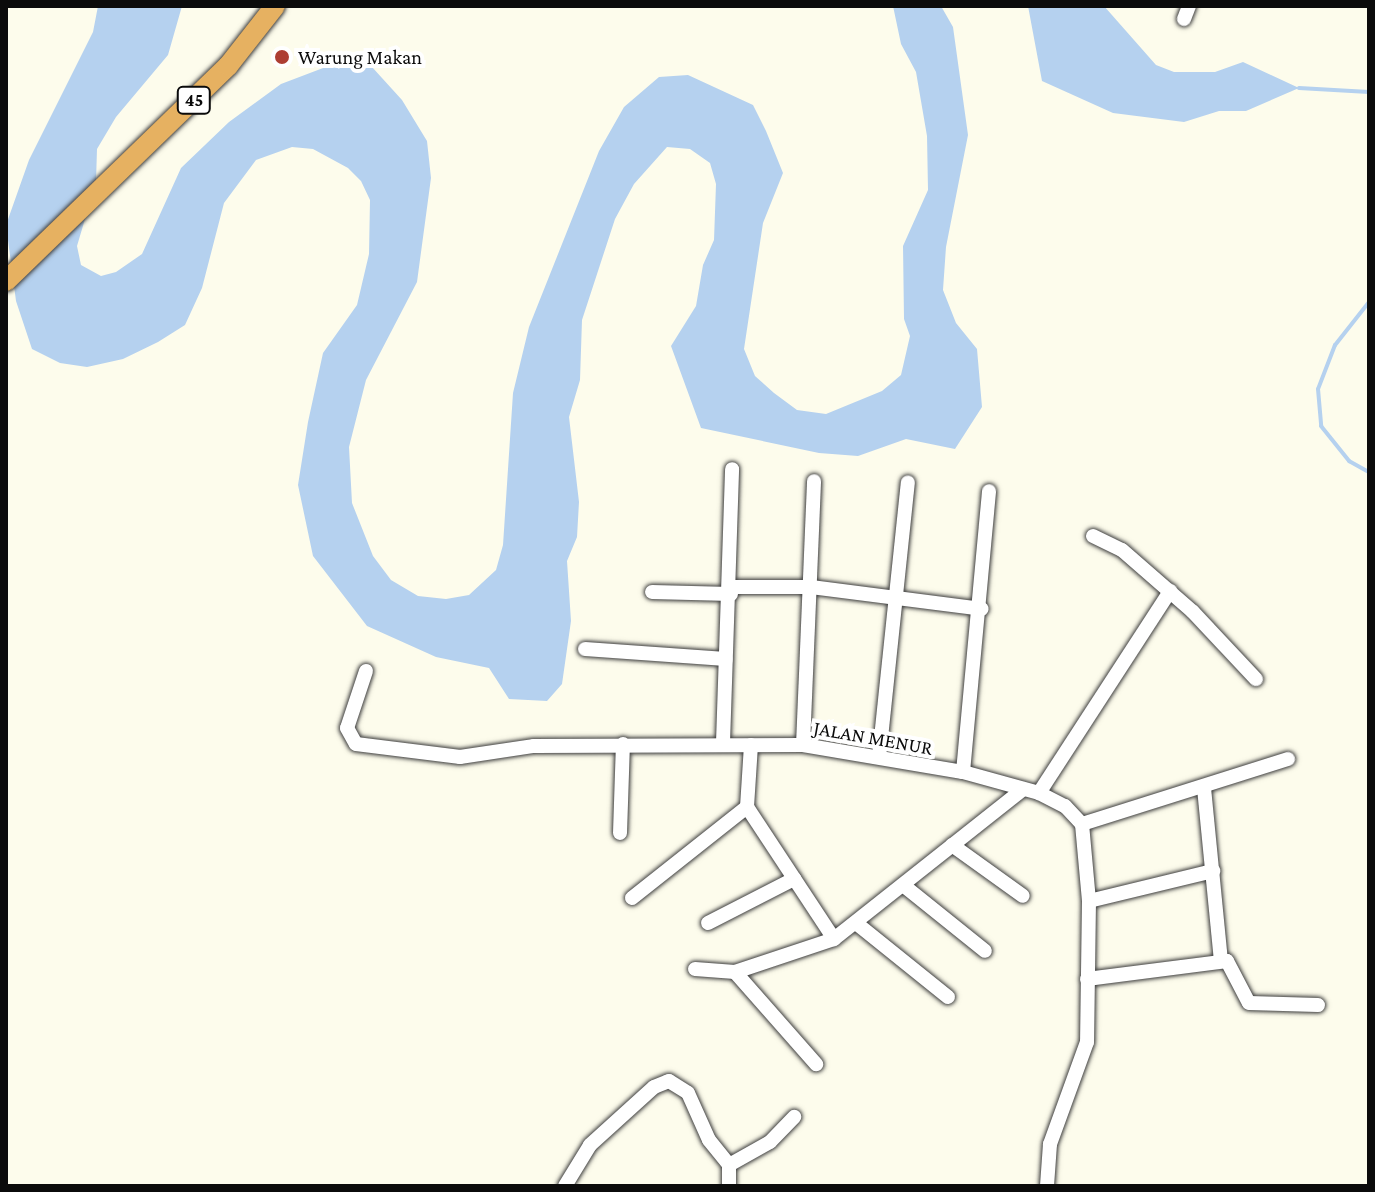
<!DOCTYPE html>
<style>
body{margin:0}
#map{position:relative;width:1375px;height:1192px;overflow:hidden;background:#fdfcec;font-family:"Crimson Pro",serif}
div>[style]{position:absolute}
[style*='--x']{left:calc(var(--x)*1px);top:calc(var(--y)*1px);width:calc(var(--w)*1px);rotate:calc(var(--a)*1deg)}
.water>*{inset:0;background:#b5d1ef}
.stream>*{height:4px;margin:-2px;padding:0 2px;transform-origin:2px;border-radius:2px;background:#b5d1ef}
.roads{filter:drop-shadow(0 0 2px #3e3e3e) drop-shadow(0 0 2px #3e3e3e)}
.minor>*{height:14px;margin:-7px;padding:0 7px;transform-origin:7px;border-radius:7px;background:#fff}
.highway>*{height:20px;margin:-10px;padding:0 10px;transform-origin:10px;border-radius:10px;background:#e6b161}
.dots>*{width:22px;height:22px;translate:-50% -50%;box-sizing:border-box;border:4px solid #fff;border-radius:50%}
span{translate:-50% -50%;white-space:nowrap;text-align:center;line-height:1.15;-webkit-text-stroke:8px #fff;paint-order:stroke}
.shield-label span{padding:2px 6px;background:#fff;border:2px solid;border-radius:6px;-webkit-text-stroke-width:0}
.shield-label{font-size:18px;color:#0b0b0b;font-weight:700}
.poi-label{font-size:20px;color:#0b0b0b}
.left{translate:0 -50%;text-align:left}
.street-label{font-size:20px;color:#0b0b0b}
.frame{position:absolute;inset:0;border:8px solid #0b0b0b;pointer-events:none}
</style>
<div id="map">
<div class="water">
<i style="clip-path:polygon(98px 6px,182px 6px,168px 55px,116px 117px,97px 149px,96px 182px,77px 246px,81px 265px,101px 276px,116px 272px,142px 254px,181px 168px,229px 122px,281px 84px,331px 65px,372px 67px,402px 100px,427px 141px,431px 178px,417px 282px,366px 380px,349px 447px,352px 503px,373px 556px,391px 580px,418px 596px,446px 599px,469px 595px,496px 570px,503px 545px,513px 393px,529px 327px,599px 151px,624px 107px,659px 77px,688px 75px,753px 105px,766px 131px,783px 173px,763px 223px,744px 349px,755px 376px,774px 393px,797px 410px,826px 414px,882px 391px,901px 375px,910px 336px,904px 319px,903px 246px,928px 190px,927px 136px,916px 72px,901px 44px,893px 6px,941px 6px,953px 27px,968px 135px,946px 247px,943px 290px,956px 323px,977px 349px,982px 407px,955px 449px,906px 439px,858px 456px,819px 453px,701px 428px,671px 346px,696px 306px,703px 265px,714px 240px,716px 184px,710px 163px,690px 149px,667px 147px,634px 184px,615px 219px,582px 320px,580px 380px,569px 417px,579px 502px,577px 537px,567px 561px,571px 621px,562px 684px,547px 701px,509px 699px,489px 668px,436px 657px,367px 626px,313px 556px,298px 485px,308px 422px,323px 353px,357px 305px,369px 254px,370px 200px,361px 181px,348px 168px,313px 149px,292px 147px,256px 160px,224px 203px,202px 288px,185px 325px,158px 342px,123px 359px,87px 367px,60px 363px,32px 349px,16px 301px,6px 225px,29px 160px,93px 32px)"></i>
<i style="clip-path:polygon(1028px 6px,1104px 6px,1156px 65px,1174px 72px,1215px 72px,1243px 62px,1299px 88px,1246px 111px,1219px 111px,1184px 122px,1113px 113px,1042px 81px)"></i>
</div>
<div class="stream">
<i style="--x:1299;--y:88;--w:70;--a:3.3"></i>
<i style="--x:1369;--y:302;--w:55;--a:128.3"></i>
<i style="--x:1335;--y:345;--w:47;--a:111.1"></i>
<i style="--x:1318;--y:389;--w:37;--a:85"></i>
<i style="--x:1321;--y:426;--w:45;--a:51.3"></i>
<i style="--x:1349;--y:461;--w:23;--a:29"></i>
</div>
<div class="roads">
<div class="minor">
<i style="--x:1184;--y:19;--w:14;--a:-69"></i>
<i style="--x:1093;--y:536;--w:32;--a:26"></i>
<i style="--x:1122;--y:550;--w:94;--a:41.1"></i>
<i style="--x:1193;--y:612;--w:92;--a:46.8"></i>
<i style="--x:732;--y:587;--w:79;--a:0"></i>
<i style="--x:811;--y:587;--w:172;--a:7.3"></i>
<i style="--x:652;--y:592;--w:79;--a:1.5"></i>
<i style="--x:585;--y:649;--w:141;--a:4.1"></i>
<i style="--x:366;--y:671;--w:60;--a:108.4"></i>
<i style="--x:347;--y:728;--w:18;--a:61"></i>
<i style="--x:356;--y:744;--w:105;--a:7.1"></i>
<i style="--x:460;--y:757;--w:75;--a:-8.5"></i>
<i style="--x:534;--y:746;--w:269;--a:-0.2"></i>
<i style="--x:803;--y:745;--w:162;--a:9.6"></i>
<i style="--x:963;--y:772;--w:79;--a:15.4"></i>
<i style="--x:1039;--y:793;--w:29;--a:27"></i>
<i style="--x:1065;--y:806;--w:25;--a:47"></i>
<i style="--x:1082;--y:824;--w:77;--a:84.8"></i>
<i style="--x:1089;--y:901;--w:141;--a:90.8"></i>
<i style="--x:1087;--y:1042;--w:109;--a:109.9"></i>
<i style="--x:1050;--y:1144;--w:42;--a:94.1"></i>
<i style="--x:723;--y:743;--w:274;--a:-88.1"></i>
<i style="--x:751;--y:745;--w:62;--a:93.7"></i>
<i style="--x:747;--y:807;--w:158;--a:56.6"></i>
<i style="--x:803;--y:745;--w:264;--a:-87.6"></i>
<i style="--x:879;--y:757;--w:276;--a:-84"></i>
<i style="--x:963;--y:772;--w:282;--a:-84.7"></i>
<i style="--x:1204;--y:788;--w:174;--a:84.4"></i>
<i style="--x:1039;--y:793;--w:241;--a:-57"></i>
<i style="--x:1082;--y:824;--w:216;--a:-17.5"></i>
<i style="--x:620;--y:833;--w:89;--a:-88.1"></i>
<i style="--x:952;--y:845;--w:87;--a:35.7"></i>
<i style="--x:903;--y:885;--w:105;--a:38.8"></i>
<i style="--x:632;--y:898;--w:147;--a:-38.4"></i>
<i style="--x:1089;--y:901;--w:128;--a:-13.6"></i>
<i style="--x:708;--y:923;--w:97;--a:-27.1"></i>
<i style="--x:856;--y:923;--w:118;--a:38.8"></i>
<i style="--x:695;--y:969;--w:40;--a:4.3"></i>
<i style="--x:735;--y:972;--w:104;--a:-18.4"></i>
<i style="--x:834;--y:939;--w:241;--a:-38.4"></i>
<i style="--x:735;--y:972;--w:123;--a:48.6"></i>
<i style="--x:1087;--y:979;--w:141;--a:-7.3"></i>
<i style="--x:1227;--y:961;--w:47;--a:62.4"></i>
<i style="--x:1249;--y:1003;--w:69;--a:1.7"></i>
<i style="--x:729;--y:1165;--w:47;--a:-29.3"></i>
<i style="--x:770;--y:1142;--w:35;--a:-46"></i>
<i style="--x:565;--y:1186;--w:48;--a:-58.6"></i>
<i style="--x:590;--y:1145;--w:86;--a:-42.2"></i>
<i style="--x:654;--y:1087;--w:16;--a:-22"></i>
<i style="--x:669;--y:1081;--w:22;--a:32"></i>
<i style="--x:688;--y:1093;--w:51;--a:65.9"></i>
<i style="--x:709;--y:1140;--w:32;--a:51"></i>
<i style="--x:729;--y:1165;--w:21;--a:90"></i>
</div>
<div class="highway">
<i style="--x:6;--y:281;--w:309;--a:-44.1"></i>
<i style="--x:228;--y:66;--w:76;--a:-51.9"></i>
</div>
</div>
<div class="dots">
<i style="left:282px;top:57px;background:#ad3e32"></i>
</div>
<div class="shield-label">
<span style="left:194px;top:100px">45</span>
</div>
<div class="poi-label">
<span class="left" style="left:298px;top:57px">Warung Makan</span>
</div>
<div class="street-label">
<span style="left:873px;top:738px;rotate:10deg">JALAN MENUR</span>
</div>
<div class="frame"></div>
</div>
